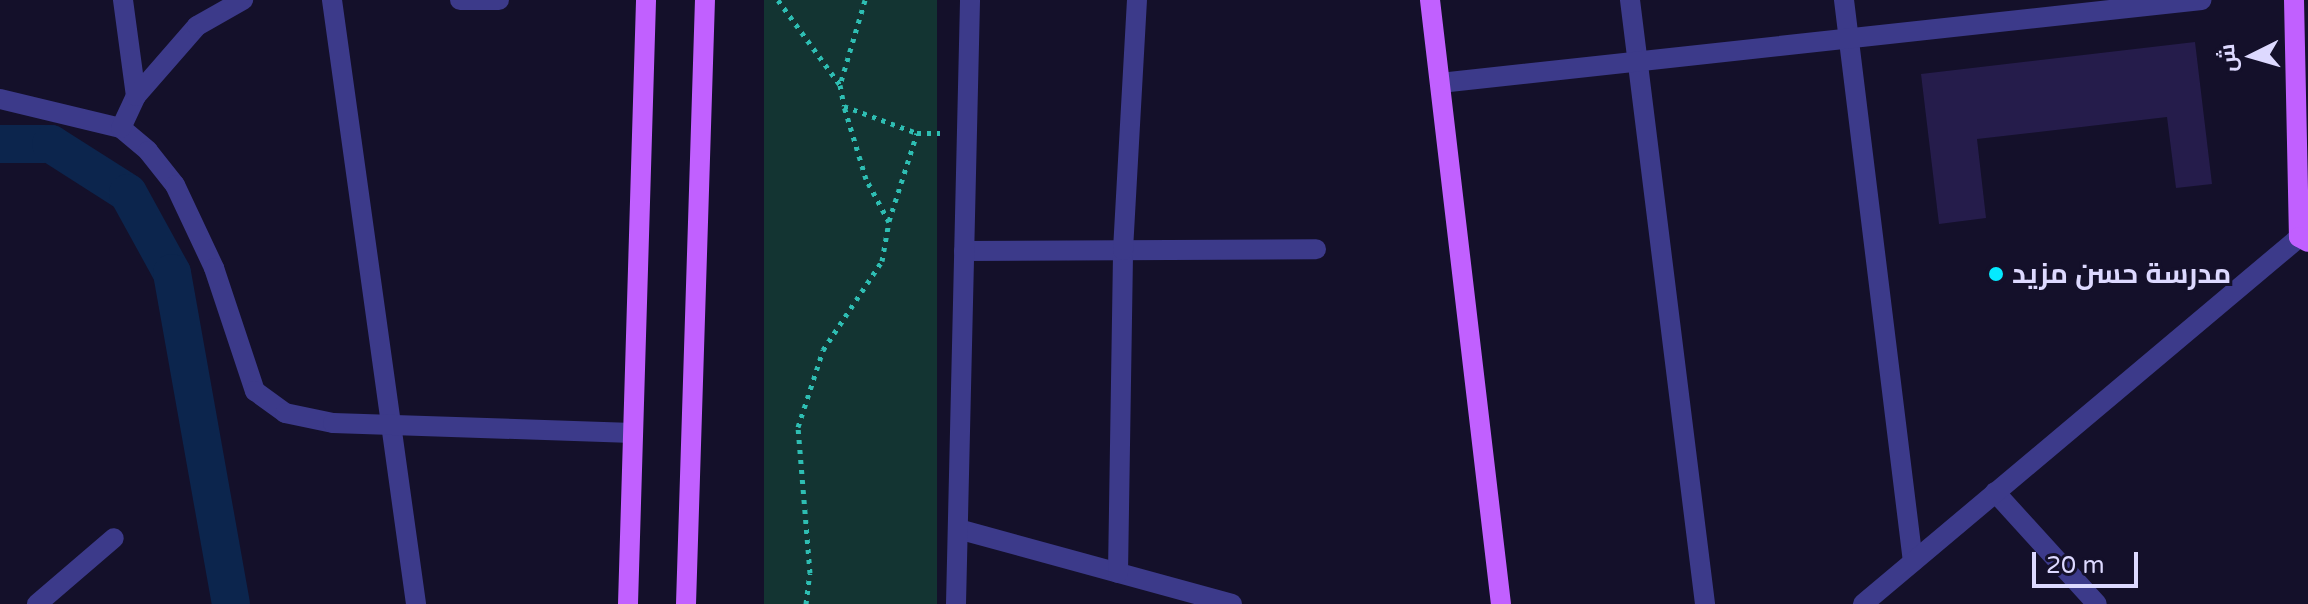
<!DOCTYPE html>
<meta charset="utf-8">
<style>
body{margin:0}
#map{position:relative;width:2308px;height:604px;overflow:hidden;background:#14102a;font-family:"Varela Round",Cairo,sans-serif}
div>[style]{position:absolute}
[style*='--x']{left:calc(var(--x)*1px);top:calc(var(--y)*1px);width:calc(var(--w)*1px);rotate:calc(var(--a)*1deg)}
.green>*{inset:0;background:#133432;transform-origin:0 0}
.canal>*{height:38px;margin:-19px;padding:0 19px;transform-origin:19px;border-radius:19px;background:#0c254d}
.building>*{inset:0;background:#251c4b}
.path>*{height:5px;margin-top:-2.5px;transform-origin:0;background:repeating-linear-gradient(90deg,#2ebeb3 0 4px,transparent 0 10px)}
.minor>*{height:20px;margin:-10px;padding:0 10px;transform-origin:10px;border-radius:10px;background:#3c3a8a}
.major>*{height:20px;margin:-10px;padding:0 10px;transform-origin:10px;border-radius:10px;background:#c160ff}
.dots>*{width:22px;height:22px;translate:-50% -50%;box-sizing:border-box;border:4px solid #14102a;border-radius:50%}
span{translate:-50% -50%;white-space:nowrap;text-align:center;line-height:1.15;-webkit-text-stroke:6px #14102a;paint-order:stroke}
.poi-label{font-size:28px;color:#ddd9ff;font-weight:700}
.left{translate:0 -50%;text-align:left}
.north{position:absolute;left:2212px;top:16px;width:80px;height:80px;-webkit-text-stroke:6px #14102a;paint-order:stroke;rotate:265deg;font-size:22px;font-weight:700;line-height:32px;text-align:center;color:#ddd9ff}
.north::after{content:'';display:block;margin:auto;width:28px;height:36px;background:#ddd9ff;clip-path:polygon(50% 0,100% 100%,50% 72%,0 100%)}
.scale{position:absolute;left:2032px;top:552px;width:106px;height:36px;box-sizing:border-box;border:4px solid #ddd9ff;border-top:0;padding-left:10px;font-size:24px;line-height:28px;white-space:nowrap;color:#ddd9ff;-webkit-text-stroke:6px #14102a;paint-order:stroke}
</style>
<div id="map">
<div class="green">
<i style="left:764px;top:0;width:173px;height:604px"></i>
</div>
<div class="canal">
<i style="--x:0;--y:144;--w:51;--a:0"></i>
<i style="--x:51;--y:144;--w:91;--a:32.5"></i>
<i style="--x:128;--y:193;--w:91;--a:61.2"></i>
<i style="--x:172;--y:273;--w:336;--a:79.9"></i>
</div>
<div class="building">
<i style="clip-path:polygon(2195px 42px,2212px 184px,2176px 188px,2167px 117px,1977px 139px,1986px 218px,1939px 224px,1921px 74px)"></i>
</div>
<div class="path">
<i style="--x:778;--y:0;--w:105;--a:53.9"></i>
<i style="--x:865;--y:0;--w:89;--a:106.4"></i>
<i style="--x:840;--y:85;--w:21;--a:79"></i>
<i style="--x:844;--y:106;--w:78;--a:20.3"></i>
<i style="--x:917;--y:133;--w:23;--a:0"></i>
<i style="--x:889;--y:221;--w:92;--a:-72.3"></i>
<i style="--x:806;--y:604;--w:31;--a:-83"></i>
<i style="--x:810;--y:573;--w:146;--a:-94.7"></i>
<i style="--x:798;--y:427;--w:81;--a:-72"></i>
<i style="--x:823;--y:350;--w:107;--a:-56.5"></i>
<i style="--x:882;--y:261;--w:40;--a:-80"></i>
<i style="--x:889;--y:222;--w:49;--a:-118.1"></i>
<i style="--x:866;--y:179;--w:76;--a:-106.8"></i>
</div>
<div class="minor">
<i style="--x:123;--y:0;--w:97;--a:82.3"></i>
<i style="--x:332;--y:0;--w:610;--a:82.08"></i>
<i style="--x:460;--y:0;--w:39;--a:0"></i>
<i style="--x:1630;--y:0;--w:609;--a:82.92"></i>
<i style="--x:1844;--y:0;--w:566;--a:83"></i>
<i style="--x:1440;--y:83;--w:766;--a:-6.22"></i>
<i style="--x:0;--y:99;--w:124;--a:13.5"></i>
<i style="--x:121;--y:128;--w:35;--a:40"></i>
<i style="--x:148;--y:151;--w:43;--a:51.5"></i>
<i style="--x:175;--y:185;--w:92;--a:64.8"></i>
<i style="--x:214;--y:268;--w:130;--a:71.6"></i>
<i style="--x:255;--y:391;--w:37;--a:36"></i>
<i style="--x:285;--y:413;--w:49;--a:11.8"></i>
<i style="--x:333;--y:423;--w:300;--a:1.9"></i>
<i style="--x:121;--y:128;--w:35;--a:-65"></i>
<i style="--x:136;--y:96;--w:93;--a:-48.9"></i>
<i style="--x:197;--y:26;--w:53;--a:-29.5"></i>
<i style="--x:964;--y:251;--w:352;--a:-0.3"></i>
<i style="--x:1995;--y:492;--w:151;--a:47.7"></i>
<i style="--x:958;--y:529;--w:284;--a:15.3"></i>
<i style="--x:1118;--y:573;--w:323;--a:-89.1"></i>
<i style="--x:1123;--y:250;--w:250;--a:-86.8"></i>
<i style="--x:37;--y:604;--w:101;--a:-40.6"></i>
<i style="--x:956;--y:604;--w:604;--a:-88.67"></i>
<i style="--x:1863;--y:604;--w:581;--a:-40.05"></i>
</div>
<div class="major">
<i style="--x:1430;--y:0;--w:608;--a:83.3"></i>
<i style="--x:2294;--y:0;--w:237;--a:88.8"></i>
<i style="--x:2299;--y:237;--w:10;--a:29"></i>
<i style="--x:628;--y:604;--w:604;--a:-88.29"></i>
<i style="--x:686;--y:604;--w:604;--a:-88.2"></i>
</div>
<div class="dots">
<i style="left:1996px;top:274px;background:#05eaff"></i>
</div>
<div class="poi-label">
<span class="left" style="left:2012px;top:274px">مدرسة حسن مزيد</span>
</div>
<div class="north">ش</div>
<div class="scale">20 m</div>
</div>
